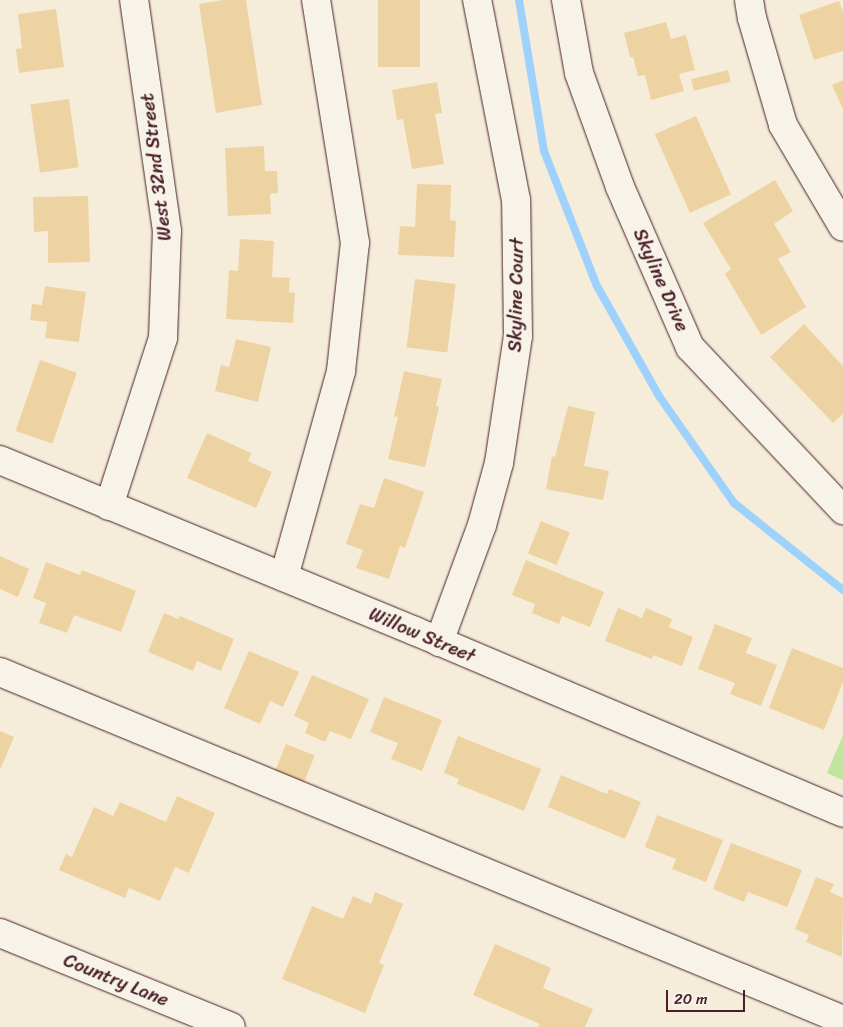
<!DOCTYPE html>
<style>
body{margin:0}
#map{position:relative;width:843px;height:1027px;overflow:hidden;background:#f5edda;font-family:Sriracha,sans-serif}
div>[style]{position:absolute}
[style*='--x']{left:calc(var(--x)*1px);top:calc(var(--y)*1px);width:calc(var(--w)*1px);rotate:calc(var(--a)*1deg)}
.green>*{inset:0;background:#c1e49e}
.stream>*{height:8px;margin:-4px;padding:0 4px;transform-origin:4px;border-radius:4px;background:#9ed2fc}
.building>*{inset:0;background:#eed3a2;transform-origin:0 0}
.roads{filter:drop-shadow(0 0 1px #4a1f2b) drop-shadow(0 0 1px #4a1f2b)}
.minor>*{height:28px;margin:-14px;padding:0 14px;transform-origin:14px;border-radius:14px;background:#f7f3e8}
span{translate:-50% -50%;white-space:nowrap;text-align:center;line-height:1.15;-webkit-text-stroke:5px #f7f3e8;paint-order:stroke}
.street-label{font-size:19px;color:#4a1f2b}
.scale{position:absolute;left:666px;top:990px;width:79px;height:22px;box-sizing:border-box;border:2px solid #4a1f2b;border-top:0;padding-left:6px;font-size:15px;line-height:18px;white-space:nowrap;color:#4a1f2b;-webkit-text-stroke:4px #f7f3e8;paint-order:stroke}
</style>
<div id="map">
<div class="green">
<i style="clip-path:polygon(843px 735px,843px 780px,827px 773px)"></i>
</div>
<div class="stream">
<i style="--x:519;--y:0;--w:153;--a:80.6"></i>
<i style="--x:544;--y:151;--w:145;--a:68.6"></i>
<i style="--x:597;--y:286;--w:126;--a:60.6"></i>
<i style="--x:659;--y:396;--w:131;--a:55"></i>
<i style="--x:734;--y:503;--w:139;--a:38.6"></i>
</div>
<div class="building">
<i style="clip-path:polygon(223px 0,246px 0,262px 105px,216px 113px,199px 4px)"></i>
<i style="left:378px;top:0;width:42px;height:67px"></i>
<i style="clip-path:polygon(839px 1px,843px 12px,843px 51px,814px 60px,799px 15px)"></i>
<i style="clip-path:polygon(56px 9px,64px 67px,19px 73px,16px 49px,22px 48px,18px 14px)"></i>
<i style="clip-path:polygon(666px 22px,671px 39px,686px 35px,695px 70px,679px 74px,684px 91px,651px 100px,645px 75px,638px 76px,633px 57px,630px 57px,624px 33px)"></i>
<i style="left:728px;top:70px;width:12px;height:38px;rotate:76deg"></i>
<i style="clip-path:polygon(843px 80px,843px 109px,832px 85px)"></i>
<i style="clip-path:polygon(437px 82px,442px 113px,435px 114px,444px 164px,412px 169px,403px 119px,397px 120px,392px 90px)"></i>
<i style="left:69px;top:99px;width:69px;height:39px;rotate:82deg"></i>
<i style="left:696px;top:116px;width:86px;height:45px;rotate:66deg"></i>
<i style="clip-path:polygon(264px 146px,265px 171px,277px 171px,278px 193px,270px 194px,271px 214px,228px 216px,225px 148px)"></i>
<i style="clip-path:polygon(775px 180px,793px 211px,774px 224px,791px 252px,778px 259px,806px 307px,761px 335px,725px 274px,731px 269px,703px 223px)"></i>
<i style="clip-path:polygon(417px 184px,451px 185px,450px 220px,456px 221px,454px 257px,398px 255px,400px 226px,415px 227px)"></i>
<i style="clip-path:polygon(88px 196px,90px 262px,48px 263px,48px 231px,34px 232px,33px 197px)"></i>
<i style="clip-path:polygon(240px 239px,274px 241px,272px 277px,290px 278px,289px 292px,295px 293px,293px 323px,226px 319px,229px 270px,238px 271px)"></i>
<i style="left:415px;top:279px;width:41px;height:69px;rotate:7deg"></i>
<i style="clip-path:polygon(45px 286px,86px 292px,79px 342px,45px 338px,47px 322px,30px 320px,32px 304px,42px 305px)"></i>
<i style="clip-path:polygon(804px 324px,843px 366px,843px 414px,833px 423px,770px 357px)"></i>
<i style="clip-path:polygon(236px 339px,271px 347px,258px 402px,215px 391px,221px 365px,229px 367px)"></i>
<i style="left:40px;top:360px;width:39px;height:75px;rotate:19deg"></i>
<i style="clip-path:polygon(404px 371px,442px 379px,436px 406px,439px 407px,425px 467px,388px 459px,398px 417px,394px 416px)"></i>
<i style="clip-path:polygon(568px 406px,595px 412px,584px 466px,609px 471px,603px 500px,546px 489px,552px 456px,555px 457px)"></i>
<i style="clip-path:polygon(207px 433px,251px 453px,248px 461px,272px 472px,256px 508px,187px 478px)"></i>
<i style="clip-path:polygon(384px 478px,424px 492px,405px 548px,400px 546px,389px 579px,356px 568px,363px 550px,346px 544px,360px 504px,374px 508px)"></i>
<i style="left:541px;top:521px;width:31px;height:35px;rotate:22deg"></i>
<i style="clip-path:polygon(0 556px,29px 569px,18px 597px,0 589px)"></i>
<i style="clip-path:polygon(526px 560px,604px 592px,590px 627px,562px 616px,559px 624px,532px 613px,535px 604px,512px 595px)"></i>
<i style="clip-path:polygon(46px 562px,80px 575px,82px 570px,136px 591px,121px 632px,74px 615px,67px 633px,39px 623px,46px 603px,33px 598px)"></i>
<i style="clip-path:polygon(618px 608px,642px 618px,646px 608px,672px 619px,669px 627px,693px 637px,682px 666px,653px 655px,652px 659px,605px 641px)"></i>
<i style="clip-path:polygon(164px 613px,178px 619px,180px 616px,234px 639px,221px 671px,197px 661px,193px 671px,148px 652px)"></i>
<i style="clip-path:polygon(715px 624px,752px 638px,746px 653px,777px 665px,761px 706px,730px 694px,735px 683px,698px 669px)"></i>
<i style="clip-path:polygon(792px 648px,843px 668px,843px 682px,824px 730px,769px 708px)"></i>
<i style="clip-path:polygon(249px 651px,299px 672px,283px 707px,270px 701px,260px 724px,224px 708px)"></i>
<i style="clip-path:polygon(312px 675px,369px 699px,351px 739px,330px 731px,325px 742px,305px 733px,309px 723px,294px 716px)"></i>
<i style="clip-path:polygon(384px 697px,442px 720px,422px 771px,391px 759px,398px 743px,370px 732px)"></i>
<i style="clip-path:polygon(0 731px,14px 737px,0 770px)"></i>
<i style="clip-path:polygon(458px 736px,541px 769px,524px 811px,457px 784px,459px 779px,444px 773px)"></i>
<i style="left:286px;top:744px;width:31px;height:31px;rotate:22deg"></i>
<i style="clip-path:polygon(561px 775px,607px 794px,609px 789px,641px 802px,625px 839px,548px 807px)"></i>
<i style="clip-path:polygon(177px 796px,215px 813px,189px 873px,175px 867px,160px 901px,129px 888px,125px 898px,59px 870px,66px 854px,72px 857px,94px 807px,113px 816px,120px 802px,166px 822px)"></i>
<i style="clip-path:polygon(657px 815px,723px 840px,706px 882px,672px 869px,676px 859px,645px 847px)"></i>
<i style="clip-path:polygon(731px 843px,802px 870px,787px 907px,748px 892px,744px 902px,713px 889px)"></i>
<i style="clip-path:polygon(816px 877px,834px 884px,830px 892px,843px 898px,842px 957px,806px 942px,809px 935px,795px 929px)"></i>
<i style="clip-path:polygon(375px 892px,403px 904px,379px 963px,384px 965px,365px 1013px,282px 979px,312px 906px,343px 919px,353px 896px,371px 904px)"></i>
<i style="clip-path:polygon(495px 944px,551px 968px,543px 988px,593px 1009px,585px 1027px,538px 1027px,540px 1024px,473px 995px)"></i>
</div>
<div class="roads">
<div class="minor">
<i style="--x:566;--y:0;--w:74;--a:79.9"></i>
<i style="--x:579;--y:73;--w:121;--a:70.2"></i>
<i style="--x:620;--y:187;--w:175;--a:66.4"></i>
<i style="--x:690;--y:347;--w:224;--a:46.8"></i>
<i style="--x:749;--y:0;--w:18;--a:81"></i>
<i style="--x:752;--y:18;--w:111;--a:73.8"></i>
<i style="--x:783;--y:125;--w:118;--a:59.5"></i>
<i style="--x:0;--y:460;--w:449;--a:22.4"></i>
<i style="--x:415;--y:631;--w:465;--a:23"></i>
<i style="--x:109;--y:506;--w:176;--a:-72.2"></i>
<i style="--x:163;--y:338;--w:107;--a:-87.9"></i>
<i style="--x:167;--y:231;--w:233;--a:-98.1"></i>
<i style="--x:284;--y:577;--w:214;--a:-74.5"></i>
<i style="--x:341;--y:371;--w:129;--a:-83.8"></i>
<i style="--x:355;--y:243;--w:246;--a:-99.1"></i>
<i style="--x:439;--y:642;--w:125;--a:-69.8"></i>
<i style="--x:482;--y:525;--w:64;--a:-74.7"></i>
<i style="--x:499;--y:463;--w:128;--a:-81.5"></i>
<i style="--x:518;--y:336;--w:136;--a:-90.8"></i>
<i style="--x:516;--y:200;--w:204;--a:-101"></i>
<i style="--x:0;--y:672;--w:912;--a:22.43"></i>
<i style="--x:0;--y:933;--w:249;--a:22.1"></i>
</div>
</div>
<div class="street-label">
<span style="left:156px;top:167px;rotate:-97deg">West 32nd Street</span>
<span style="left:661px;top:280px;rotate:66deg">Skyline Drive</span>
<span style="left:516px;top:295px;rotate:-89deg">Skyline Court</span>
<span style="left:422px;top:635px;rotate:23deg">Willow Street</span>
<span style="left:116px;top:980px;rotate:22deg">Country Lane</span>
</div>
<div class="scale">20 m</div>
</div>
